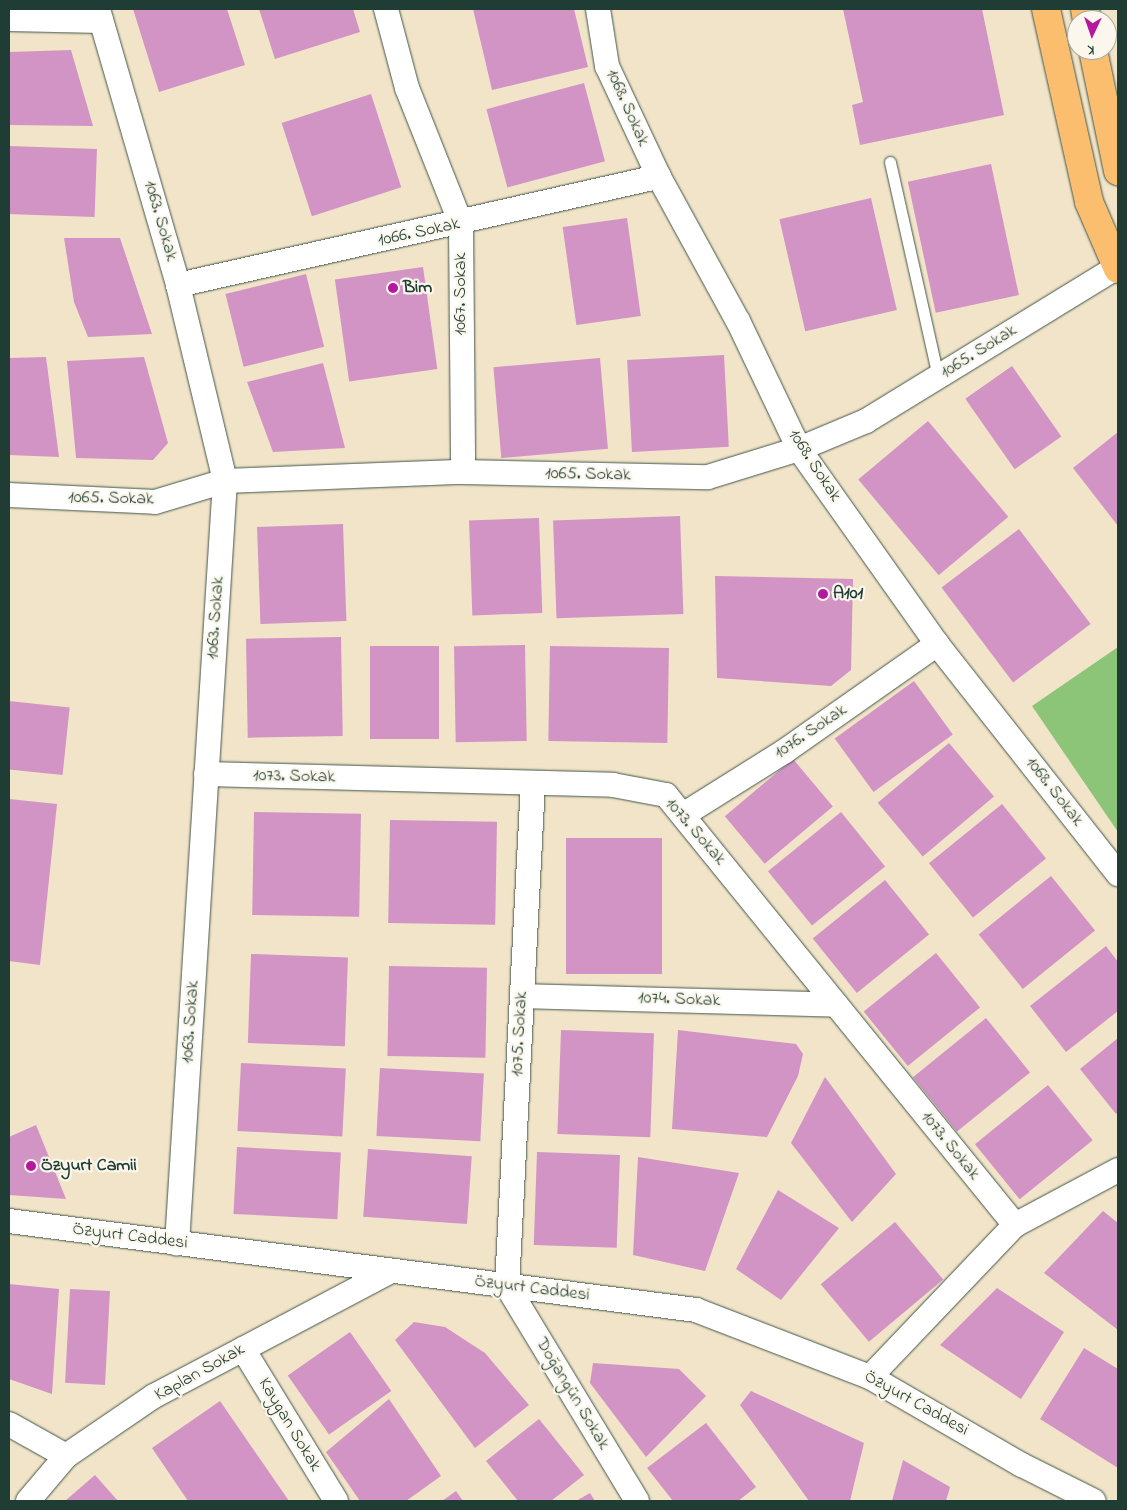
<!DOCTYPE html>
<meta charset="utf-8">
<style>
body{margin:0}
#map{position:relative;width:1127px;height:1510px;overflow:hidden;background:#f2e4c8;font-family:"Indie Flower",sans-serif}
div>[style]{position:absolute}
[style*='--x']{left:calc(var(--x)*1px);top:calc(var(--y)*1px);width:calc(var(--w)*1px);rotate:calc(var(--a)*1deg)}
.green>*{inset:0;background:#8cc578}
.building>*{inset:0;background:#d194c5;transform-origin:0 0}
.roads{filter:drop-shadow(0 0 1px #3f564a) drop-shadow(0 0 1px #3f564a)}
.service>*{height:11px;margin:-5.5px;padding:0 5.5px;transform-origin:5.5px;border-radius:5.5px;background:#fff}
.minor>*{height:24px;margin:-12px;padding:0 12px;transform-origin:12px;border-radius:12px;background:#fff}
.primary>*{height:28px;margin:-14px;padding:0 14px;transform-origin:14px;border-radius:14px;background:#fbbd6e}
.dots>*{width:14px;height:14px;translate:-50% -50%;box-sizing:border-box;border:2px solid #fbf7ec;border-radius:50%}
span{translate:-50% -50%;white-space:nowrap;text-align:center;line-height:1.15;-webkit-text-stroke:4.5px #fbf7ec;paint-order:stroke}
.street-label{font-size:18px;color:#1f3d34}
.poi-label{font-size:18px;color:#1f3d34;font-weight:700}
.left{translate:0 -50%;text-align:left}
.frame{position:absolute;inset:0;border:10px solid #1f3d34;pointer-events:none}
.north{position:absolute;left:1067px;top:10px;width:50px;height:50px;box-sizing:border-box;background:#fbf7ec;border:1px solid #a3ada2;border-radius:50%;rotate:183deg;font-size:14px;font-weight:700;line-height:20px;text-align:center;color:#1f3d34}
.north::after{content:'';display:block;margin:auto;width:18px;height:22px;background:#b5179e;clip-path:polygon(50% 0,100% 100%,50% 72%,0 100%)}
</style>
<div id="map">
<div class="green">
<i style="clip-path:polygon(1118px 647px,1118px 832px,1032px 706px)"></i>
</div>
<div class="building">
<i style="clip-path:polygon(133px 9px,227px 9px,245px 65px,159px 92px)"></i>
<i style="clip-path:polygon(259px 9px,353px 9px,360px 32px,275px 59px)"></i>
<i style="clip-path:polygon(473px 9px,574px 9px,588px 67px,492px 90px)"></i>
<i style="clip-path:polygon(843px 9px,982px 9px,1004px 115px,860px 145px,852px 105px,863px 102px)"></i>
<i style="clip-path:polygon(71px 50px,93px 126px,9px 125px,9px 52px)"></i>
<i style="left:584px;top:83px;width:81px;height:101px;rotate:75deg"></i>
<i style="left:371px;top:94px;width:98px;height:94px;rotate:72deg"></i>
<i style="left:9px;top:146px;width:88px;height:68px;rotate:2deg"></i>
<i style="left:991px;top:164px;width:134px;height:85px;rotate:78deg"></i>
<i style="left:871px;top:198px;width:115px;height:94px;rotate:77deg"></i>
<i style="left:627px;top:218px;width:99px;height:65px;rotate:82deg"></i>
<i style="clip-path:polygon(64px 238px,120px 238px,152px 334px,88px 337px,74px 302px)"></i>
<i style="left:423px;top:267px;width:103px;height:89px;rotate:82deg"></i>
<i style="left:306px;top:274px;width:75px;height:83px;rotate:76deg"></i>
<i style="left:724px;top:355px;width:92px;height:97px;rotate:87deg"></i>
<i style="clip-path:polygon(46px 357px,59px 457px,9px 455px,9px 358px)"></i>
<i style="clip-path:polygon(144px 357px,168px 443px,153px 460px,76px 458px,67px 361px)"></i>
<i style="left:600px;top:358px;width:91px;height:107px;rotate:85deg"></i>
<i style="clip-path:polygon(323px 363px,345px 448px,273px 452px,247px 382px)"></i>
<i style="left:1012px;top:366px;width:86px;height:57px;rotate:55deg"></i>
<i style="left:928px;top:421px;width:125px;height:91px;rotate:50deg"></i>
<i style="clip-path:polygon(1118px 432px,1118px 526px,1073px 468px)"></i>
<i style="left:680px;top:516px;width:98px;height:127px;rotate:88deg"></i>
<i style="left:539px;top:518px;width:95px;height:70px;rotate:88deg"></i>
<i style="left:343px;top:524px;width:97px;height:86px;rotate:88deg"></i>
<i style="left:1019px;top:529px;width:119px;height:97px;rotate:53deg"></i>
<i style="clip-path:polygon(715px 576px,853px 579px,851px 670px,831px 686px,717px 678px)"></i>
<i style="left:341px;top:637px;width:99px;height:95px;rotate:89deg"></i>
<i style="left:525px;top:645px;width:96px;height:71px;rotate:89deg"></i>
<i style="left:370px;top:646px;width:69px;height:93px"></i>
<i style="left:550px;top:646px;width:119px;height:95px;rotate:1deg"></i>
<i style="left:914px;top:681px;width:66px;height:98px;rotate:54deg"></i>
<i style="left:9px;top:701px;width:61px;height:68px;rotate:6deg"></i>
<i style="left:949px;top:743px;width:70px;height:93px;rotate:50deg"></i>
<i style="left:793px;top:759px;width:62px;height:89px;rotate:50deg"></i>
<i style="clip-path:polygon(9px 799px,57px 804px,40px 965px,9px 961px)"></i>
<i style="left:1002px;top:804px;width:70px;height:94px;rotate:51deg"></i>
<i style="left:254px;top:812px;width:107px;height:103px;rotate:1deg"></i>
<i style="left:841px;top:812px;width:70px;height:94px;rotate:51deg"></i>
<i style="left:390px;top:820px;width:107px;height:103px;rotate:1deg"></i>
<i style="left:566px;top:838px;width:96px;height:136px"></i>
<i style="left:1051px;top:876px;width:70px;height:93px;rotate:51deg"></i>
<i style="left:885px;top:880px;width:70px;height:93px;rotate:51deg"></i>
<i style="clip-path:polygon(1106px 946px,1118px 962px,1118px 1011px,1066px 1052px,1030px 1006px)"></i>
<i style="left:936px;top:953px;width:70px;height:93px;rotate:51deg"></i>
<i style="left:251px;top:954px;width:97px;height:89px;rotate:2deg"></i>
<i style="left:389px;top:966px;width:98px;height:90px;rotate:1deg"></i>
<i style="left:986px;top:1018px;width:70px;height:94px;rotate:51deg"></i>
<i style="left:561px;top:1030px;width:93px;height:104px;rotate:2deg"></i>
<i style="clip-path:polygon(678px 1030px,796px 1044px,803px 1054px,798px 1076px,767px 1137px,672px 1129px)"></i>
<i style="clip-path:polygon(1118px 1038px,1118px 1112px,1116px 1114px,1080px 1069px)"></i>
<i style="left:241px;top:1063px;width:105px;height:68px;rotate:3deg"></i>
<i style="left:380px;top:1068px;width:104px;height:68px;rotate:3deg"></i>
<i style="clip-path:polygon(825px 1077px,896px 1174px,852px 1222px,791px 1143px)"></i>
<i style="left:1048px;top:1085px;width:71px;height:94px;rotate:51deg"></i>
<i style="clip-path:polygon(36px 1125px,66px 1199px,9px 1195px,9px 1137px)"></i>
<i style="left:237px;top:1147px;width:104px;height:67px;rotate:3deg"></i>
<i style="left:368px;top:1149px;width:104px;height:68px;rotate:4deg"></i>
<i style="left:537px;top:1152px;width:83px;height:93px;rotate:2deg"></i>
<i style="clip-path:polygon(638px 1157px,739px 1173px,705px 1271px,633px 1255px)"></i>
<i style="clip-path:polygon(778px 1190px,839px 1228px,781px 1300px,736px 1269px)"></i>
<i style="clip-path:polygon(1103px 1211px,1118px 1223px,1118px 1330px,1044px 1273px)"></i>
<i style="left:895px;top:1222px;width:75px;height:97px;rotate:50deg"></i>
<i style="clip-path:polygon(9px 1284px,59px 1289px,52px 1394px,9px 1379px)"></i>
<i style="clip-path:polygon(997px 1288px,1064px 1332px,1021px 1399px,940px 1345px)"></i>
<i style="left:70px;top:1289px;width:40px;height:94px;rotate:3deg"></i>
<i style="clip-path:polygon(414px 1322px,445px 1327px,485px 1353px,529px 1405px,475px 1448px,395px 1340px)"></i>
<i style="left:350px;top:1332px;width:72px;height:76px;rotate:55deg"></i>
<i style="clip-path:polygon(1084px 1348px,1118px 1369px,1118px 1468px,1040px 1419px)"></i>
<i style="clip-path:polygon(593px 1363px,679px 1369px,706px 1396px,646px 1457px,590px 1383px)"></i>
<i style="clip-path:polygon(751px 1391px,864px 1443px,850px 1501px,809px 1501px,740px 1405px)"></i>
<i style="clip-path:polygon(389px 1399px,441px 1476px,406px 1501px,360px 1501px,326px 1452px)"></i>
<i style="clip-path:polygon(220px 1401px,289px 1501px,188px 1501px,152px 1448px)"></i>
<i style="clip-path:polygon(539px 1419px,584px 1475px,551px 1501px,518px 1501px,486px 1461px)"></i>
<i style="clip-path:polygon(706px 1423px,756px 1487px,738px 1501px,673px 1501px,647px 1468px)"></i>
<i style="clip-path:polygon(903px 1460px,950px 1487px,946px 1501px,892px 1501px)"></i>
<i style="clip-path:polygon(95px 1475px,118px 1501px,65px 1501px)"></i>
<i style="clip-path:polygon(456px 1491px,463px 1501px,442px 1501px)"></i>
<i style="clip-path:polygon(590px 1493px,595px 1501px,576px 1501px)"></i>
</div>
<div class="roads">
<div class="service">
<i style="--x:890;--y:162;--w:220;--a:77.4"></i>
</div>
<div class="minor">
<i style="--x:98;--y:9;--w:287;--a:73.8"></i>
<i style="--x:178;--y:285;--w:202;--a:76.5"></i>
<i style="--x:225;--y:481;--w:764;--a:93.6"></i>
<i style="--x:386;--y:9;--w:82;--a:75.1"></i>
<i style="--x:407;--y:88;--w:146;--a:68.3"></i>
<i style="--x:461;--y:224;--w:248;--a:89.5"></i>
<i style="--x:598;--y:9;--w:58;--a:81"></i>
<i style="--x:607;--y:66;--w:123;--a:64.9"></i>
<i style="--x:659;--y:177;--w:164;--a:61.3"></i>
<i style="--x:738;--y:321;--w:142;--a:64.5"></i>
<i style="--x:799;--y:449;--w:239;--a:54.7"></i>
<i style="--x:937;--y:644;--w:293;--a:51.8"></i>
<i style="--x:9;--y:19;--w:92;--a:1.2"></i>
<i style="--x:178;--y:285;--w:493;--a:-12.7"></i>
<i style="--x:9;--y:495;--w:146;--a:2.7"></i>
<i style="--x:155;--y:502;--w:73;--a:-16.7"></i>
<i style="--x:225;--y:481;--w:238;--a:-2.2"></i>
<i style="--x:463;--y:472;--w:245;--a:1.2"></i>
<i style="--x:708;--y:477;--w:95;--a:-17.1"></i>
<i style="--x:799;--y:449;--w:73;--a:-22.7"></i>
<i style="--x:866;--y:421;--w:294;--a:-31.5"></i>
<i style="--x:206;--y:774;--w:407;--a:1.5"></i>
<i style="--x:613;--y:785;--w:54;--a:10.7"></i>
<i style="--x:666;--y:795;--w:554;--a:50.94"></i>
<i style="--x:533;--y:783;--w:504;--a:92.96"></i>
<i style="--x:507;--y:1286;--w:251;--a:58.8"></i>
<i style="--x:683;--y:815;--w:120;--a:-32.1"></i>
<i style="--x:785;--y:751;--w:186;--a:-35.1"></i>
<i style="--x:522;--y:996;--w:314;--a:1.6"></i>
<i style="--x:9;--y:1221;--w:693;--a:7.38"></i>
<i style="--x:696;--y:1310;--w:186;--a:21.1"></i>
<i style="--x:870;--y:1377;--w:176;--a:30.1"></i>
<i style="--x:1022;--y:1465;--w:80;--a:26.6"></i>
<i style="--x:243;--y:1349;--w:178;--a:58.5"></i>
<i style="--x:870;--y:1377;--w:210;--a:-46.4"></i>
<i style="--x:1015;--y:1225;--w:117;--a:-28.1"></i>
<i style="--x:9;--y:1424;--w:65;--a:29.3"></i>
<i style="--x:28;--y:1501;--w:59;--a:-49.8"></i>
<i style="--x:66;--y:1456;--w:107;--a:-34.3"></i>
<i style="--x:154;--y:1396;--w:268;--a:-27.8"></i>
</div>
<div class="primary">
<i style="--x:1046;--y:9;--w:198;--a:77.4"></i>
<i style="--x:1089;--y:202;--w:73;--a:66.6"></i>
<i style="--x:1085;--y:9;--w:11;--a:80"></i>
<i style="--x:1093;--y:50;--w:124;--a:78.3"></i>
</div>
</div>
<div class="dots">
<i style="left:393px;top:288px;background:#b5179e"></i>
<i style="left:823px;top:594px;background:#b5179e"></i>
<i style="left:31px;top:1166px;background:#b5179e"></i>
</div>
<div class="street-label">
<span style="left:627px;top:108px;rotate:66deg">1068. Sokak</span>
<span style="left:160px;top:221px;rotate:74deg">1063. Sokak</span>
<span style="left:419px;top:233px;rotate:-12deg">1066. Sokak</span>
<span style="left:461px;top:294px;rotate:-90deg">1067. Sokak</span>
<span style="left:979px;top:352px;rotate:-32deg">1065. Sokak</span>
<span style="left:814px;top:466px;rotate:57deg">1068. Sokak</span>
<span style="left:588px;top:475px;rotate:1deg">1065. Sokak</span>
<span style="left:111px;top:499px;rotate:1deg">1065. Sokak</span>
<span style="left:216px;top:618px;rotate:-86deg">1063. Sokak</span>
<span style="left:811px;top:732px;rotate:-34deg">1076. Sokak</span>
<span style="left:294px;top:777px;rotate:1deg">1073. Sokak</span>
<span style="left:1054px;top:792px;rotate:52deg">1068. Sokak</span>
<span style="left:695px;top:832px;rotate:49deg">1073. Sokak</span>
<span style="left:679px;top:1000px;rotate:2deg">1074. Sokak</span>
<span style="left:191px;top:1022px;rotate:-86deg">1063. Sokak</span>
<span style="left:520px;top:1034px;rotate:-87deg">1075. Sokak</span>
<span style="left:950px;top:1146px;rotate:51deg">1073. Sokak</span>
<span style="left:130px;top:1237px;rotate:7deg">Özyurt Caddesi</span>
<span style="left:532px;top:1289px;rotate:7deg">Özyurt Caddesi</span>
<span style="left:200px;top:1373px;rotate:-29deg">Kaplan Sokak</span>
<span style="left:572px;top:1394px;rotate:59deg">Doğangün Sokak</span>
<span style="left:916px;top:1404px;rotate:29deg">Özyurt Caddesi</span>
<span style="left:289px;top:1425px;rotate:59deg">Kaygan Sokak</span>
</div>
<div class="poi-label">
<span class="left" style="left:403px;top:288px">Bim</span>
<span class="left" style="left:833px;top:594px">A101</span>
<span class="left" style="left:41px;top:1166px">Özyurt Camii</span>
</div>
<div class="frame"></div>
<div class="north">K</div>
</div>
